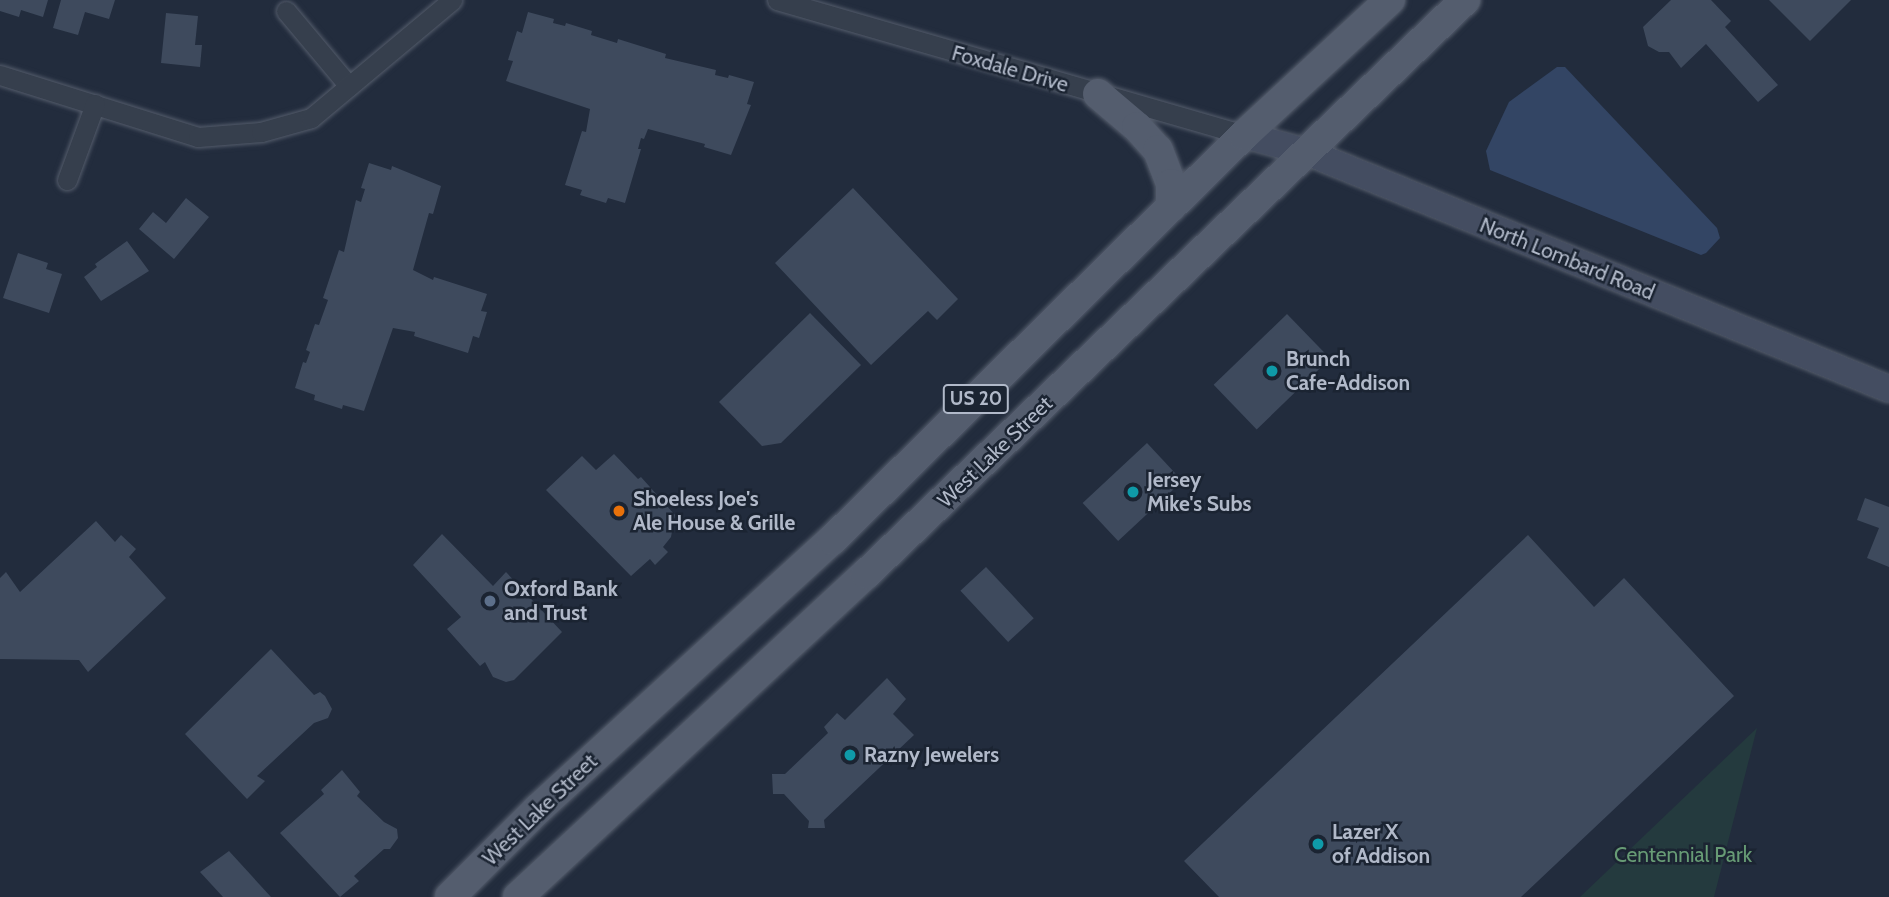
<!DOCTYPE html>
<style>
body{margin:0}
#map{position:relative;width:1889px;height:897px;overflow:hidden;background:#222c3d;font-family:Cabin,sans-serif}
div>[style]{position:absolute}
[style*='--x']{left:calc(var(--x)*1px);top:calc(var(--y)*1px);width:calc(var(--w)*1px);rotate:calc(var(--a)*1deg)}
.green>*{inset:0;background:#243a3e}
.water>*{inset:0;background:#334564}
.building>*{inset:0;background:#3e4a5d;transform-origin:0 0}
.roads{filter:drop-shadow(0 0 2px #545c6b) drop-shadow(0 0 2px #545c6b)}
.street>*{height:19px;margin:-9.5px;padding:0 9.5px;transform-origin:9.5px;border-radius:9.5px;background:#363f4d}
.secondary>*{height:26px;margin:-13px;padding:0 13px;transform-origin:13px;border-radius:13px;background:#444d61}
.primary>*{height:30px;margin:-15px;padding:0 15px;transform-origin:15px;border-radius:15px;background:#545d6e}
.dots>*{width:19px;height:19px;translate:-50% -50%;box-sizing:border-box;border:4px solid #1b2432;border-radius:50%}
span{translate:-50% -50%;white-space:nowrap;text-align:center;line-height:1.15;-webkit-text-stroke:5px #1b2432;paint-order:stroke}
.shield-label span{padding:2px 5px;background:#1b2432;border:2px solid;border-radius:5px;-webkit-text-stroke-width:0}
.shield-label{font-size:19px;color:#b1b9c9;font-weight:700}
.street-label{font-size:21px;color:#b1b9c9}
.poi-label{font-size:21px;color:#b1b9c9;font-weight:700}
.left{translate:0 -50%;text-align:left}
.park-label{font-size:21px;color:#679b75}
</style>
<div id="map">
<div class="green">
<i style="clip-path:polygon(1757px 728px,1714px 897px,1580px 897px)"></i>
</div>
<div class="water">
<i style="clip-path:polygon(1557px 67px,1565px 67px,1717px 228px,1720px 238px,1706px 253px,1701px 255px,1490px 170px,1486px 151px,1509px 102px)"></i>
</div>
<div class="building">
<i style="clip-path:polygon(0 0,48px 0,43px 17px,21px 10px,19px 17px,0 11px)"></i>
<i style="clip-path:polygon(61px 0,115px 0,109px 19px,85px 12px,78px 35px,53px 28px)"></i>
<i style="clip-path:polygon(1671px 0,1711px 0,1731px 21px,1725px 27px,1778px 85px,1758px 102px,1706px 44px,1681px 68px,1669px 52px,1659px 52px,1648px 46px,1643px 27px)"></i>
<i style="clip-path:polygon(1769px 0,1851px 0,1810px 41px)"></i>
<i style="clip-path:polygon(528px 12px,554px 19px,553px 23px,565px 26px,566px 23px,592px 31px,591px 35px,617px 43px,618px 39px,666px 54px,665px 58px,716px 70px,715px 75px,728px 78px,729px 75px,754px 82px,747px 104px,751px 105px,731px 155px,704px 147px,705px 144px,648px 129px,644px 139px,641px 138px,638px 149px,641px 149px,625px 203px,608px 198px,606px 203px,580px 195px,582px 190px,565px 185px,582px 131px,586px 132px,590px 109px,506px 81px,513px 61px,508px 60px,517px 31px,522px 33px)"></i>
<i style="clip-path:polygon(166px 13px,198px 16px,195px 45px,202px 45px,200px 67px,161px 63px)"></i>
<i style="clip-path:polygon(369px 163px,391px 170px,392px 166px,441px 186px,433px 214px,429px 213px,413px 270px,433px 280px,434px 277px,487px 294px,481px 311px,487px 312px,479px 338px,473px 336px,468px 353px,414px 336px,415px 332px,393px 328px,364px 411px,343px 405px,342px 409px,314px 400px,315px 395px,295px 388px,303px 362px,306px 363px,310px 352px,306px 350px,315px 324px,319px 325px,328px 300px,323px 298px,339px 250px,344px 252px,356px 200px,361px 202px,365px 189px,361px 188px)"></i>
<i style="clip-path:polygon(853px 188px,958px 299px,937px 320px,928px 311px,871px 365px,775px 263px)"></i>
<i style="clip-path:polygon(186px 198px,209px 217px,174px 259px,139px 229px,153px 212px,166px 223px)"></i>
<i style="clip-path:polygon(127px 241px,149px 271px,101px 301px,84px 277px,97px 267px,95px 264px)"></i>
<i style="clip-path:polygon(18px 253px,48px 263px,46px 269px,62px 274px,49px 313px,3px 298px)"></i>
<i style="clip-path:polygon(810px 313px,861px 365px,781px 443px,762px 446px,719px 402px)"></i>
<i style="left:1287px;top:314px;width:62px;height:102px;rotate:46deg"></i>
<i style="left:1147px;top:443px;width:52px;height:88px;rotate:47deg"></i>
<i style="clip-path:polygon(614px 454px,638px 479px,641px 477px,675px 515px,671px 537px,663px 547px,668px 552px,655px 565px,650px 559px,631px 576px,546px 490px,582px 456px,596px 470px)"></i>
<i style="clip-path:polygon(1865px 498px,1889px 507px,1889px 567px,1867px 558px,1879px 528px,1857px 520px)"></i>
<i style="clip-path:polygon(96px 521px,115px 542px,121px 535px,136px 549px,129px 557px,166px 598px,88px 672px,79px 660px,0 659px,0 578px,6px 572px,20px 592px)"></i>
<i style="clip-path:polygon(442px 534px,493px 586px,506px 572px,562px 632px,514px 680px,506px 682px,493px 677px,485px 662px,480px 666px,447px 629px,461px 617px,413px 565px)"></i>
<i style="clip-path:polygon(1528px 535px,1594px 607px,1624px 578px,1734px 696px,1521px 897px,1219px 897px,1184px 861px)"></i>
<i style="left:986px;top:567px;width:70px;height:35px;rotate:47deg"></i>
<i style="clip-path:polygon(271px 649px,314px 695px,320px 692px,325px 696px,332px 709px,328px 718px,314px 723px,257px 776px,265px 781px,247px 799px,185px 734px)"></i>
<i style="clip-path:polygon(887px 678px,906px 699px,893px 714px,914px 735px,824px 820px,825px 828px,808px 828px,809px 821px,784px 794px,773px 794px,772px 774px,785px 774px,828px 733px,824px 727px,837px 713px,845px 720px)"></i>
<i style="clip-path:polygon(342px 770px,360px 792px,357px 796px,384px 822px,397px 829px,398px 838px,390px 849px,384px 849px,354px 876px,359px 881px,340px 897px,280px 833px,324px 794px,321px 790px)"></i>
<i style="clip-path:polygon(229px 851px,271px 897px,223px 897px,200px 872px)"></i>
</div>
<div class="roads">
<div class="street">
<i style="--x:777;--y:0;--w:486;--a:16.1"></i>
<i style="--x:286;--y:11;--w:98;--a:50"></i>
<i style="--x:0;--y:75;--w:207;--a:17.4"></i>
<i style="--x:198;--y:137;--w:63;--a:-4.5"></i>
<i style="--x:261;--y:132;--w:52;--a:-15.6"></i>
<i style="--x:311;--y:118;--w:184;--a:-39.9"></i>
<i style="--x:67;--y:180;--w:81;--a:-69.8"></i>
</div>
<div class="secondary">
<i style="--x:1244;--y:135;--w:65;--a:15.1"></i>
<i style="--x:1307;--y:152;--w:628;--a:22.16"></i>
</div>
<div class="primary">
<i style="--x:1098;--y:94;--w:51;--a:40.2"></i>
<i style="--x:1137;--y:127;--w:31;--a:48"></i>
<i style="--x:1158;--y:150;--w:36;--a:69"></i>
<i style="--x:1171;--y:184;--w:23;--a:90"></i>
<i style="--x:450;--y:897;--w:124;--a:-45"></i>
<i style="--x:538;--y:809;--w:398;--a:-42.5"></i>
<i style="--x:832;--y:540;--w:578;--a:-44.51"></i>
<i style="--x:1244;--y:135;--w:199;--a:-42.8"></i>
<i style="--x:518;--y:897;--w:475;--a:-42.9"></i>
<i style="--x:866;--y:574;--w:830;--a:-43.78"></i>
</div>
</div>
<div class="dots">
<i style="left:1272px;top:371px;background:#0f9aa8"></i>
<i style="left:1133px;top:492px;background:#0f9aa8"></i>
<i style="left:619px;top:511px;background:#e8710a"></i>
<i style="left:490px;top:601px;background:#5c6f8a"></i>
<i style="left:850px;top:755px;background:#0f9aa8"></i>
<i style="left:1318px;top:844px;background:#0f9aa8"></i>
</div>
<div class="shield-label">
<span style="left:976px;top:399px">US 20</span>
</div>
<div class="street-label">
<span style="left:1010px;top:69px;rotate:16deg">Foxdale Drive</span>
<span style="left:1567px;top:259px;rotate:22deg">North Lombard Road</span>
<span style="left:995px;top:452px;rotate:-44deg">West Lake Street</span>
<span style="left:540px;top:810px;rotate:-44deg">West Lake Street</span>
</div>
<div class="poi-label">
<span class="left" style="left:1286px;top:371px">Brunch<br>Cafe-Addison</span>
<span class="left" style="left:1147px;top:492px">Jersey<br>Mike's Subs</span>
<span class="left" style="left:633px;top:511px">Shoeless Joe's<br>Ale House &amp; Grille</span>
<span class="left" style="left:504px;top:601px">Oxford Bank<br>and Trust</span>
<span class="left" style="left:864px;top:755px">Razny Jewelers</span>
<span class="left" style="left:1332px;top:844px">Lazer X<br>of Addison</span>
</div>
<div class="park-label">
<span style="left:1683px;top:855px">Centennial Park</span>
</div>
</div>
